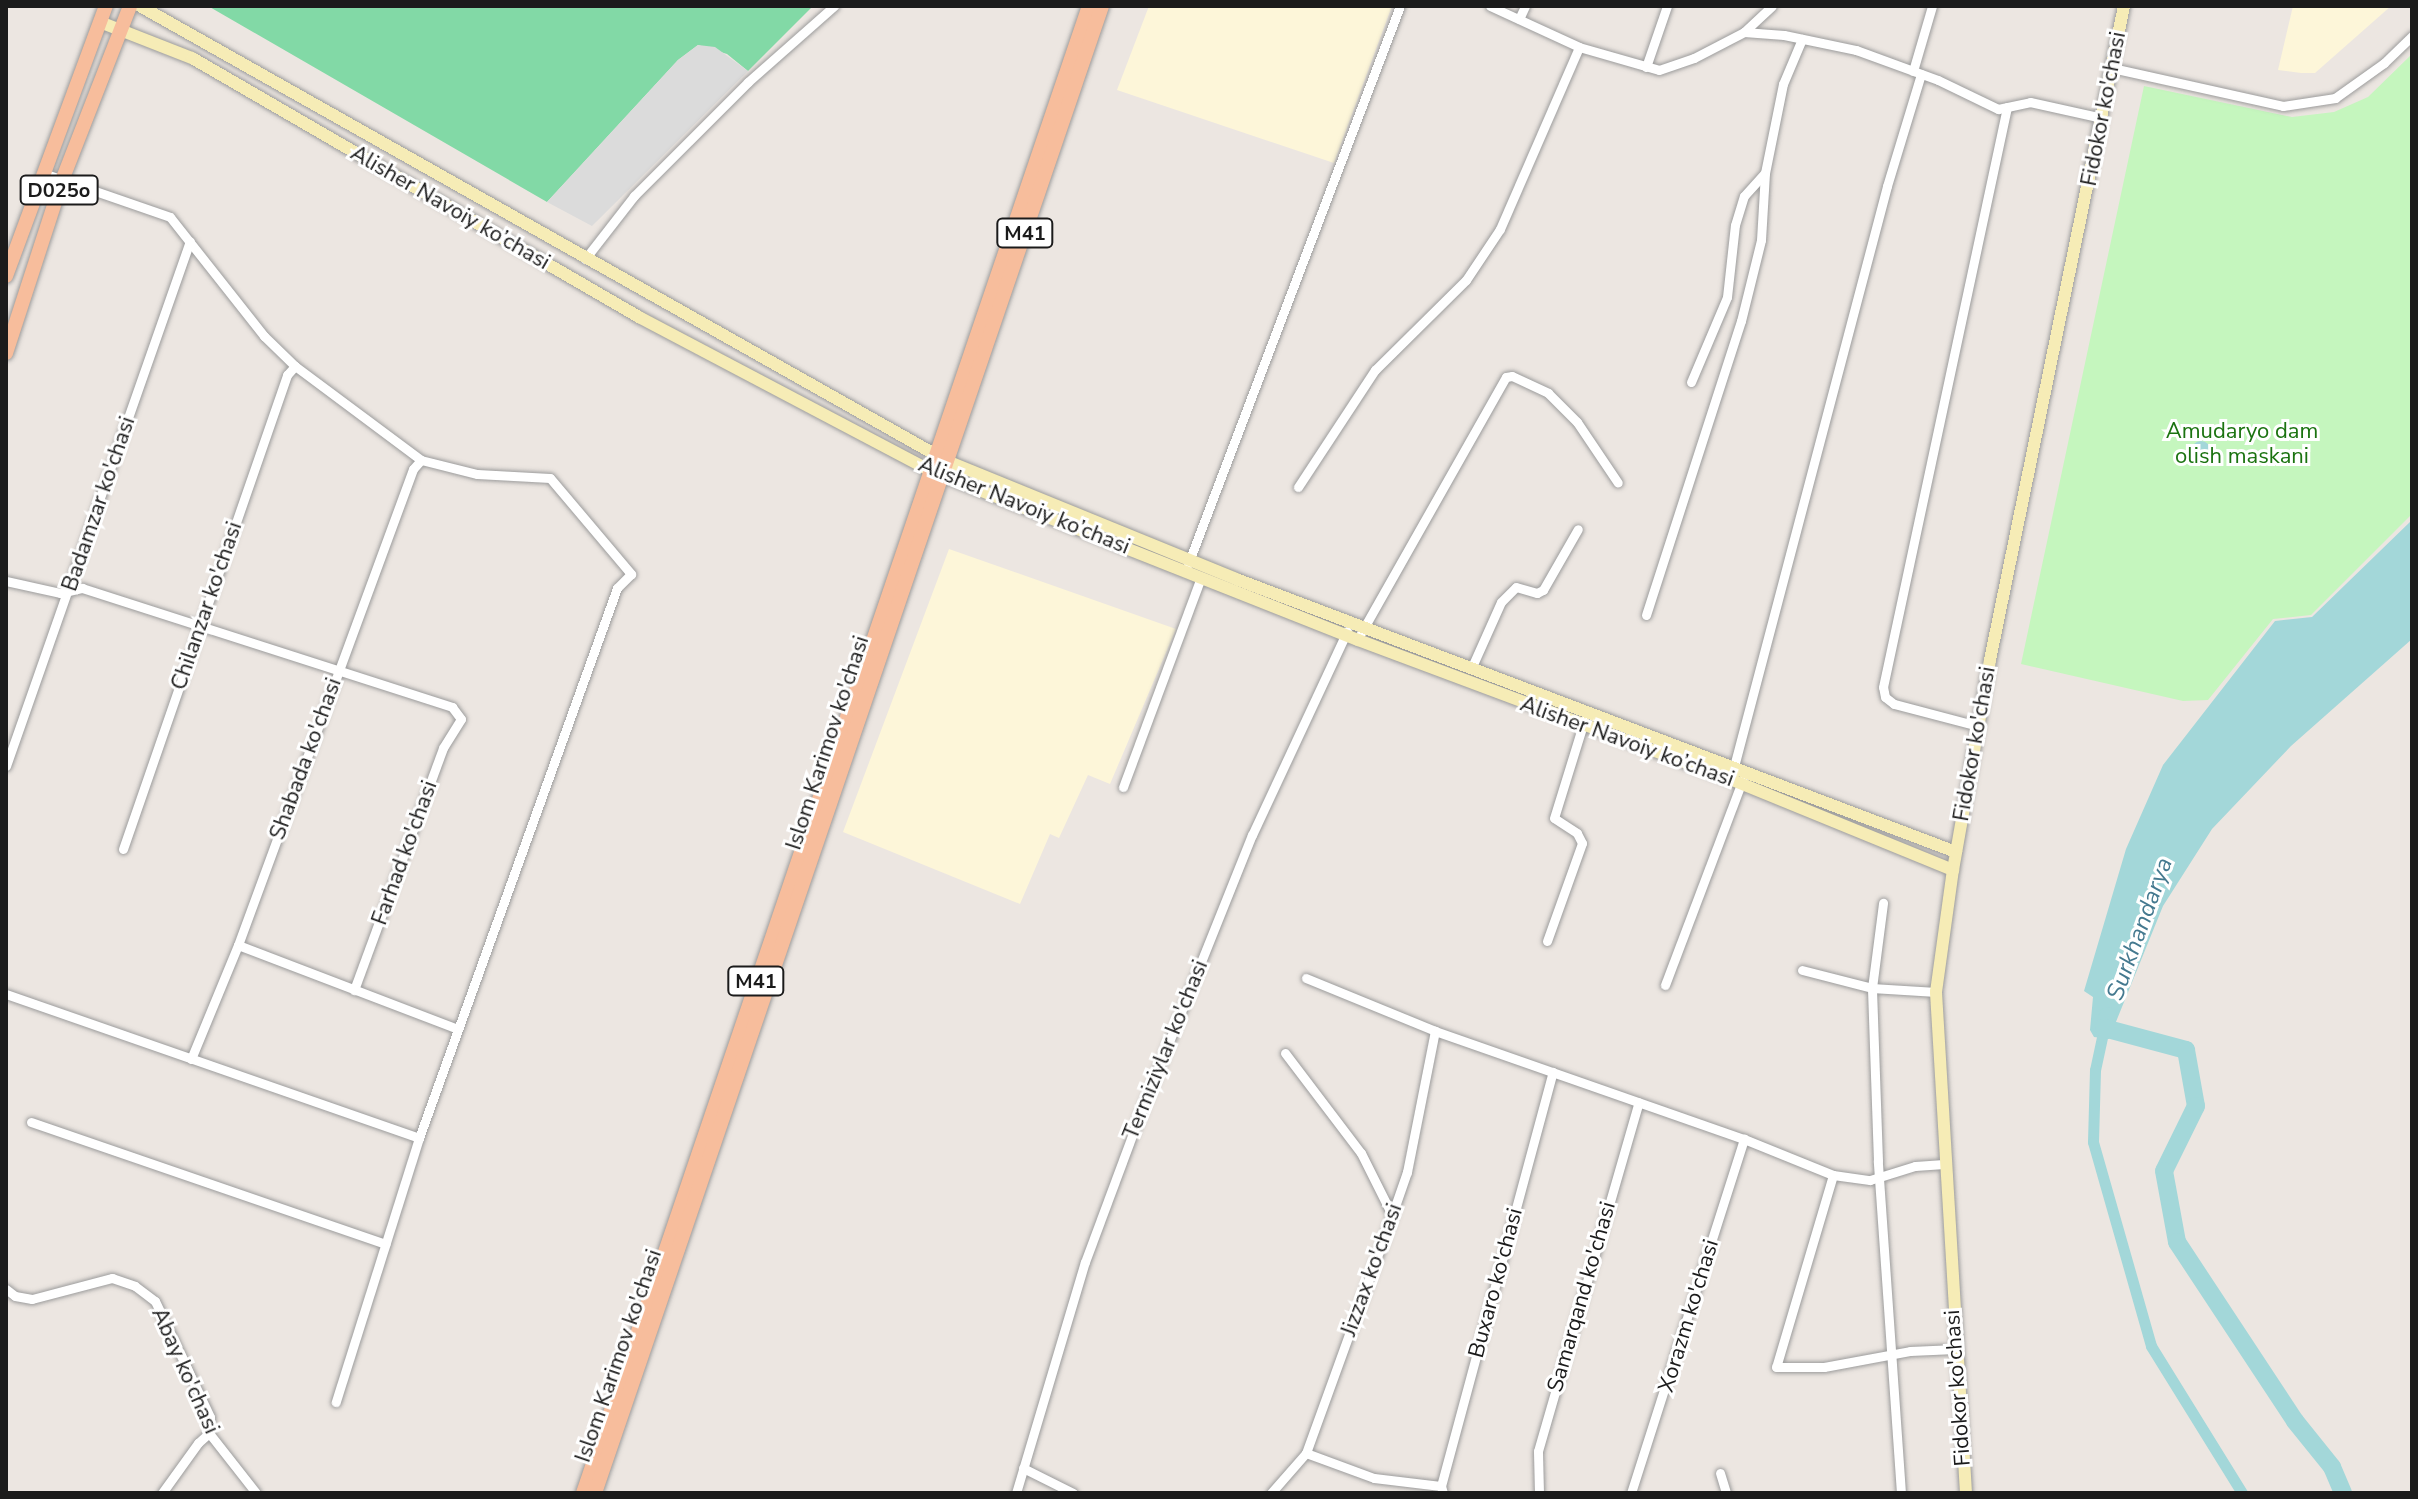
<!DOCTYPE html>
<meta charset="utf-8">
<style>
body{margin:0}
#map{position:relative;width:2418px;height:1499px;overflow:hidden;background:#ece6e1;font-family:"Nunito Sans",sans-serif}
div>[style]{position:absolute}
[style*='--x']{left:calc(var(--x)*1px);top:calc(var(--y)*1px);width:calc(var(--w)*1px);rotate:calc(var(--a)*1deg)}
.education>*{inset:0;background:#fdf6d9}
.park>*{inset:0;background:#c5f6be}
.pitch>*{inset:0;background:#82d9a6}
.parking>*{inset:0;background:#dbdbdb}
.water>*{inset:0;background:#a3d7d9}
.round{border-radius:50%}
.canal>*{height:11px;margin:-5.5px;padding:0 5.5px;transform-origin:5.5px;border-radius:5.5px;background:#a3d7d9}
.river>*{height:18px;margin:-9px;padding:0 9px;transform-origin:9px;border-radius:9px;background:#a3d7d9}
.roads{filter:drop-shadow(0 0 2px #9c9c9c) drop-shadow(0 0 2px #9c9c9c)}
.street>*{height:9px;margin:-4.5px;padding:0 4.5px;transform-origin:4.5px;border-radius:4.5px;background:#fff}
.secondary>*{height:12px;margin:-6px;padding:0 6px;transform-origin:6px;border-radius:6px;background:#f6ecb6}
.primary>*{height:14px;margin:-7px;padding:0 7px;transform-origin:7px;border-radius:7px;background:#f7bd9c}
span{translate:-50% -50%;white-space:nowrap;text-align:center;line-height:1.15;-webkit-text-stroke:6px #fff;paint-order:stroke}
.shield-label span{padding:2px 6px;background:#fff;border:2px solid;border-radius:6px;-webkit-text-stroke-width:0}
.shield-label{font-size:20px;color:#1b1b1b;font-weight:700}
.street-label{font-size:22px;color:#1b1b1b}
.park-label{font-size:22px;color:#1b7310}
.water-label{font-size:24px;color:#44798f;font-style:italic}
.frame{position:absolute;inset:0;border:8px solid #1b1b1b;pointer-events:none}
</style>
<div id="map">
<div class="education">
<i style="clip-path:polygon(1149px 6px,1392px 6px,1334px 163px,1117px 90px)"></i>
<i style="clip-path:polygon(2293px 6px,2391px 6px,2315px 73px,2301px 73px,2278px 70px)"></i>
<i style="clip-path:polygon(949px 549px,1176px 629px,1110px 784px,1088px 775px,1059px 838px,1050px 834px,1020px 904px,843px 832px)"></i>
</div>
<div class="park">
<i style="clip-path:polygon(2412px 54px,2412px 514px,2311px 615px,2273px 619px,2208px 700px,2183px 701px,2021px 664px,2144px 86px,2292px 117px,2334px 112px,2368px 97px)"></i>
</div>
<div class="pitch">
<i style="clip-path:polygon(208px 6px,813px 6px,748px 71px,727px 54px,698px 45px,678px 60px,547px 202px)"></i>
</div>
<div class="parking">
<i style="clip-path:polygon(698px 45px,715px 47px,748px 71px,592px 226px,547px 202px,678px 60px)"></i>
</div>
<div class="water">
<i class="round" style="left:2191px;top:441px;width:20px;height:20px"></i>
<i style="clip-path:polygon(2412px 520px,2412px 639px,2291px 746px,2212px 829px,2163px 906px,2109px 1039px,2094px 1037px,2090px 1030px,2093px 997px,2084px 991px,2126px 849px,2163px 765px,2275px 621px,2312px 617px)"></i>
</div>
<div class="canal">
<i style="--x:2104;--y:1028;--w:43;--a:102.1"></i>
<i style="--x:2095;--y:1070;--w:72;--a:91.6"></i>
<i style="--x:2093;--y:1142;--w:212;--a:74.1"></i>
<i style="--x:2151;--y:1346;--w:173;--a:58.2"></i>
</div>
<div class="river">
<i style="--x:2108;--y:1016;--w:13;--a:108"></i>
<i style="--x:2104;--y:1028;--w:85;--a:15"></i>
<i style="--x:2186;--y:1050;--w:57;--a:79.9"></i>
<i style="--x:2196;--y:1106;--w:72;--a:116.2"></i>
<i style="--x:2164;--y:1171;--w:72;--a:79.6"></i>
<i style="--x:2177;--y:1242;--w:214;--a:56.6"></i>
<i style="--x:2295;--y:1421;--w:59;--a:51.2"></i>
<i style="--x:2332;--y:1467;--w:28;--a:67"></i>
</div>
<div class="roads">
<div class="street">
<i style="--x:1490;--y:6;--w:98;--a:24.7"></i>
<i style="--x:1579;--y:47;--w:83;--a:16"></i>
<i style="--x:1659;--y:70;--w:37;--a:-19"></i>
<i style="--x:1694;--y:58;--w:56;--a:-27.5"></i>
<i style="--x:1744;--y:32;--w:40;--a:4.3"></i>
<i style="--x:1784;--y:35;--w:74;--a:11.8"></i>
<i style="--x:1856;--y:50;--w:87;--a:20.1"></i>
<i style="--x:1938;--y:80;--w:67;--a:25.8"></i>
<i style="--x:1998;--y:109;--w:33;--a:-12"></i>
<i style="--x:2030;--y:102;--w:74;--a:12.5"></i>
<i style="--x:1519;--y:19;--w:14;--a:-65"></i>
<i style="--x:1744;--y:32;--w:38;--a:-43"></i>
<i style="--x:1646;--y:67;--w:65;--a:-71"></i>
<i style="--x:2112;--y:68;--w:175;--a:12.5"></i>
<i style="--x:2283;--y:106;--w:53;--a:-8.7"></i>
<i style="--x:2335;--y:98;--w:60;--a:-35.5"></i>
<i style="--x:2384;--y:63;--w:39;--a:-44"></i>
<i style="--x:1913;--y:71;--w:68;--a:-73.7"></i>
<i style="--x:43;--y:173;--w:134;--a:19.1"></i>
<i style="--x:170;--y:217;--w:152;--a:51.7"></i>
<i style="--x:264;--y:336;--w:43;--a:44.1"></i>
<i style="--x:295;--y:366;--w:157;--a:36.7"></i>
<i style="--x:421;--y:460;--w:58;--a:14"></i>
<i style="--x:477;--y:474;--w:73;--a:3.1"></i>
<i style="--x:550;--y:478;--w:126;--a:49.8"></i>
<i style="--x:631;--y:574;--w:20;--a:135"></i>
<i style="--x:617;--y:588;--w:585;--a:109.8"></i>
<i style="--x:419;--y:1138;--w:277;--a:107.5"></i>
<i style="--x:585;--y:259;--w:80;--a:-52.1"></i>
<i style="--x:634;--y:196;--w:161;--a:-45"></i>
<i style="--x:748;--y:82;--w:115;--a:-41.5"></i>
<i style="--x:1691;--y:382;--w:92;--a:-67"></i>
<i style="--x:1727;--y:297;--w:72;--a:-83.7"></i>
<i style="--x:1735;--y:225;--w:30;--a:-73"></i>
<i style="--x:1744;--y:196;--w:31;--a:-48"></i>
<i style="--x:1298;--y:487;--w:140;--a:-56.7"></i>
<i style="--x:1375;--y:370;--w:128;--a:-44.7"></i>
<i style="--x:1466;--y:280;--w:61;--a:-56.3"></i>
<i style="--x:1500;--y:229;--w:198;--a:-66.5"></i>
<i style="--x:1188;--y:564;--w:597;--a:-69.2"></i>
<i style="--x:6;--y:581;--w:55;--a:12.5"></i>
<i style="--x:60;--y:593;--w:23;--a:-13"></i>
<i style="--x:82;--y:588;--w:389;--a:17.8"></i>
<i style="--x:452;--y:707;--w:15;--a:53"></i>
<i style="--x:461;--y:719;--w:34;--a:122"></i>
<i style="--x:443;--y:748;--w:258;--a:110.2"></i>
<i style="--x:1646;--y:615;--w:309;--a:-72.1"></i>
<i style="--x:1741;--y:321;--w:83;--a:-76.1"></i>
<i style="--x:1761;--y:240;--w:67;--a:-86.6"></i>
<i style="--x:1765;--y:173;--w:91;--a:-78.6"></i>
<i style="--x:1783;--y:84;--w:49;--a:-67.1"></i>
<i style="--x:1361;--y:633;--w:294;--a:-60.5"></i>
<i style="--x:1506;--y:377;--w:6;--a:-9"></i>
<i style="--x:1512;--y:376;--w:40;--a:25"></i>
<i style="--x:1548;--y:393;--w:41;--a:45"></i>
<i style="--x:1577;--y:422;--w:73;--a:56.1"></i>
<i style="--x:1471;--y:669;--w:73;--a:-65.9"></i>
<i style="--x:1501;--y:602;--w:21;--a:-45"></i>
<i style="--x:1516;--y:587;--w:22;--a:16"></i>
<i style="--x:1537;--y:593;--w:7;--a:-27"></i>
<i style="--x:1543;--y:590;--w:70;--a:-60.2"></i>
<i style="--x:1978;--y:726;--w:87;--a:-165.3"></i>
<i style="--x:1894;--y:704;--w:11;--a:-142"></i>
<i style="--x:1885;--y:697;--w:10;--a:-101"></i>
<i style="--x:1883;--y:687;--w:593;--a:-77.93"></i>
<i style="--x:6;--y:766;--w:556;--a:-70.69"></i>
<i style="--x:1732;--y:774;--w:608;--a:-75.23"></i>
<i style="--x:1887;--y:186;--w:117;--a:-73.1"></i>
<i style="--x:1123;--y:787;--w:224;--a:-69.6"></i>
<i style="--x:123;--y:849;--w:502;--a:-70.91"></i>
<i style="--x:287;--y:375;--w:12;--a:-48"></i>
<i style="--x:1547;--y:941;--w:104;--a:-70.3"></i>
<i style="--x:1582;--y:843;--w:11;--a:-117"></i>
<i style="--x:1577;--y:833;--w:27;--a:-147"></i>
<i style="--x:1554;--y:818;--w:102;--a:-72.8"></i>
<i style="--x:238;--y:945;--w:235;--a:20.9"></i>
<i style="--x:1802;--y:970;--w:72;--a:14.4"></i>
<i style="--x:1872;--y:988;--w:86;--a:-82.6"></i>
<i style="--x:1306;--y:978;--w:139;--a:22.3"></i>
<i style="--x:1435;--y:1031;--w:327;--a:19.3"></i>
<i style="--x:1744;--y:1139;--w:96;--a:22"></i>
<i style="--x:1833;--y:1175;--w:200;--a:106.5"></i>
<i style="--x:1776;--y:1367;--w:48;--a:0"></i>
<i style="--x:1824;--y:1367;--w:87;--a:-10.5"></i>
<i style="--x:1910;--y:1351;--w:45;--a:-2.5"></i>
<i style="--x:1665;--y:985;--w:220;--a:-69.3"></i>
<i style="--x:6;--y:994;--w:437;--a:19.2"></i>
<i style="--x:1285;--y:1053;--w:126;--a:52.8"></i>
<i style="--x:1361;--y:1153;--w:69;--a:63.4"></i>
<i style="--x:191;--y:1059;--w:123;--a:-67.6"></i>
<i style="--x:238;--y:945;--w:507;--a:-69.81"></i>
<i style="--x:413;--y:469;--w:12;--a:-48"></i>
<i style="--x:31;--y:1122;--w:375;--a:19"></i>
<i style="--x:1833;--y:1175;--w:37;--a:8"></i>
<i style="--x:1870;--y:1180;--w:47;--a:-17.3"></i>
<i style="--x:1915;--y:1166;--w:29;--a:-4"></i>
<i style="--x:6;--y:1289;--w:11;--a:38"></i>
<i style="--x:15;--y:1296;--w:17;--a:10"></i>
<i style="--x:32;--y:1299;--w:83;--a:-14.7"></i>
<i style="--x:112;--y:1278;--w:24;--a:19"></i>
<i style="--x:135;--y:1286;--w:25;--a:37"></i>
<i style="--x:155;--y:1301;--w:128;--a:64.6"></i>
<i style="--x:210;--y:1417;--w:16;--a:94"></i>
<i style="--x:209;--y:1433;--w:76;--a:51.9"></i>
<i style="--x:1306;--y:1453;--w:72;--a:20.2"></i>
<i style="--x:1374;--y:1478;--w:67;--a:6.8"></i>
<i style="--x:1023;--y:1468;--w:56;--a:26.6"></i>
<i style="--x:1720;--y:1473;--w:21;--a:73"></i>
<i style="--x:162;--y:1493;--w:62;--a:-54.2"></i>
<i style="--x:198;--y:1443;--w:15;--a:-42"></i>
<i style="--x:1016;--y:1493;--w:241;--a:-73.4"></i>
<i style="--x:1085;--y:1262;--w:155;--a:-69.6"></i>
<i style="--x:1139;--y:1117;--w:304;--a:-68.2"></i>
<i style="--x:1252;--y:835;--w:225;--a:-65"></i>
<i style="--x:1271;--y:1493;--w:53;--a:-48.8"></i>
<i style="--x:1306;--y:1453;--w:253;--a:-70.1"></i>
<i style="--x:1392;--y:1215;--w:46;--a:-70.8"></i>
<i style="--x:1407;--y:1172;--w:144;--a:-78.8"></i>
<i style="--x:1443;--y:1493;--w:7;--a:-106"></i>
<i style="--x:1441;--y:1486;--w:429;--a:-74.9"></i>
<i style="--x:1539;--y:1493;--w:42;--a:-91.4"></i>
<i style="--x:1538;--y:1451;--w:363;--a:-73.9"></i>
<i style="--x:1631;--y:1493;--w:372;--a:-72.3"></i>
<i style="--x:1901;--y:1493;--w:333;--a:-94"></i>
<i style="--x:1878;--y:1161;--w:173;--a:-92"></i>
<i style="--x:1872;--y:988;--w:64;--a:3.6"></i>
</div>
<div class="secondary">
<i style="--x:140;--y:6;--w:926;--a:29.42"></i>
<i style="--x:947;--y:461;--w:312;--a:22.2"></i>
<i style="--x:1236;--y:579;--w:770;--a:20.77"></i>
<i style="--x:100;--y:22;--w:99;--a:21.4"></i>
<i style="--x:192;--y:58;--w:517;--a:30.09"></i>
<i style="--x:639;--y:317;--w:330;--a:27.8"></i>
<i style="--x:931;--y:471;--w:459;--a:21.6"></i>
<i style="--x:1358;--y:640;--w:397;--a:20.5"></i>
<i style="--x:1730;--y:779;--w:241;--a:22.2"></i>
<i style="--x:1966;--y:1493;--w:502;--a:-93.43"></i>
<i style="--x:1936;--y:992;--w:123;--a:-82.1"></i>
<i style="--x:1953;--y:870;--w:213;--a:-80"></i>
<i style="--x:1990;--y:660;--w:668;--a:-78.42"></i>
</div>
<div class="primary">
<i style="--x:6;--y:276;--w:288;--a:-69.7"></i>
<i style="--x:6;--y:353;--w:184;--a:-72"></i>
<i style="--x:63;--y:178;--w:185;--a:-68.7"></i>
<i style="--x:583;--y:1493;--w:1571;--a:-71.21"></i>
<i style="--x:595;--y:1493;--w:1571;--a:-71.17"></i>
</div>
</div>
<div class="shield-label">
<span style="left:59px;top:190px">D025o</span>
<span style="left:1025px;top:233px">M41</span>
<span style="left:756px;top:981px">M41</span>
</div>
<div class="street-label">
<span style="left:2104px;top:109px;rotate:-79deg">Fidokor ko'chasi</span>
<span style="left:450px;top:208px;rotate:30deg">Alisher Navoiy ko’chasi</span>
<span style="left:99px;top:504px;rotate:-71deg">Badamzar ko'chasi</span>
<span style="left:1024px;top:506px;rotate:22deg">Alisher Navoiy ko’chasi</span>
<span style="left:207px;top:606px;rotate:-71deg">Chilanzar ko'chasi</span>
<span style="left:1627px;top:742px;rotate:20deg">Alisher Navoiy ko’chasi</span>
<span style="left:828px;top:743px;rotate:-72deg">Islom Karimov ko'chasi</span>
<span style="left:1975px;top:744px;rotate:-80deg">Fidokor ko'chasi</span>
<span style="left:306px;top:759px;rotate:-70deg">Shabada ko'chasi</span>
<span style="left:405px;top:853px;rotate:-70deg">Farhad ko'chasi</span>
<span style="left:1166px;top:1050px;rotate:-68deg">Termiziylar ko'chasi</span>
<span style="left:1372px;top:1270px;rotate:-70deg">Jizzax ko'chasi</span>
<span style="left:1496px;top:1283px;rotate:-75deg">Buxaro ko'chasi</span>
<span style="left:1582px;top:1297px;rotate:-74deg">Samarqand ko'chasi</span>
<span style="left:1689px;top:1316px;rotate:-73deg">Xorazm ko'chasi</span>
<span style="left:619px;top:1356px;rotate:-71deg">Islom Karimov ko'chasi</span>
<span style="left:185px;top:1371px;rotate:66deg">Abay ko'chasi</span>
<span style="left:1958px;top:1388px;rotate:-94deg">Fidokor ko'chasi</span>
</div>
<div class="park-label">
<span style="left:2242px;top:444px">Amudaryo dam<br>olish maskani</span>
</div>
<div class="water-label">
<span style="left:2140px;top:929px;rotate:-70deg">Surkhandarya</span>
</div>
<div class="frame"></div>
</div>
